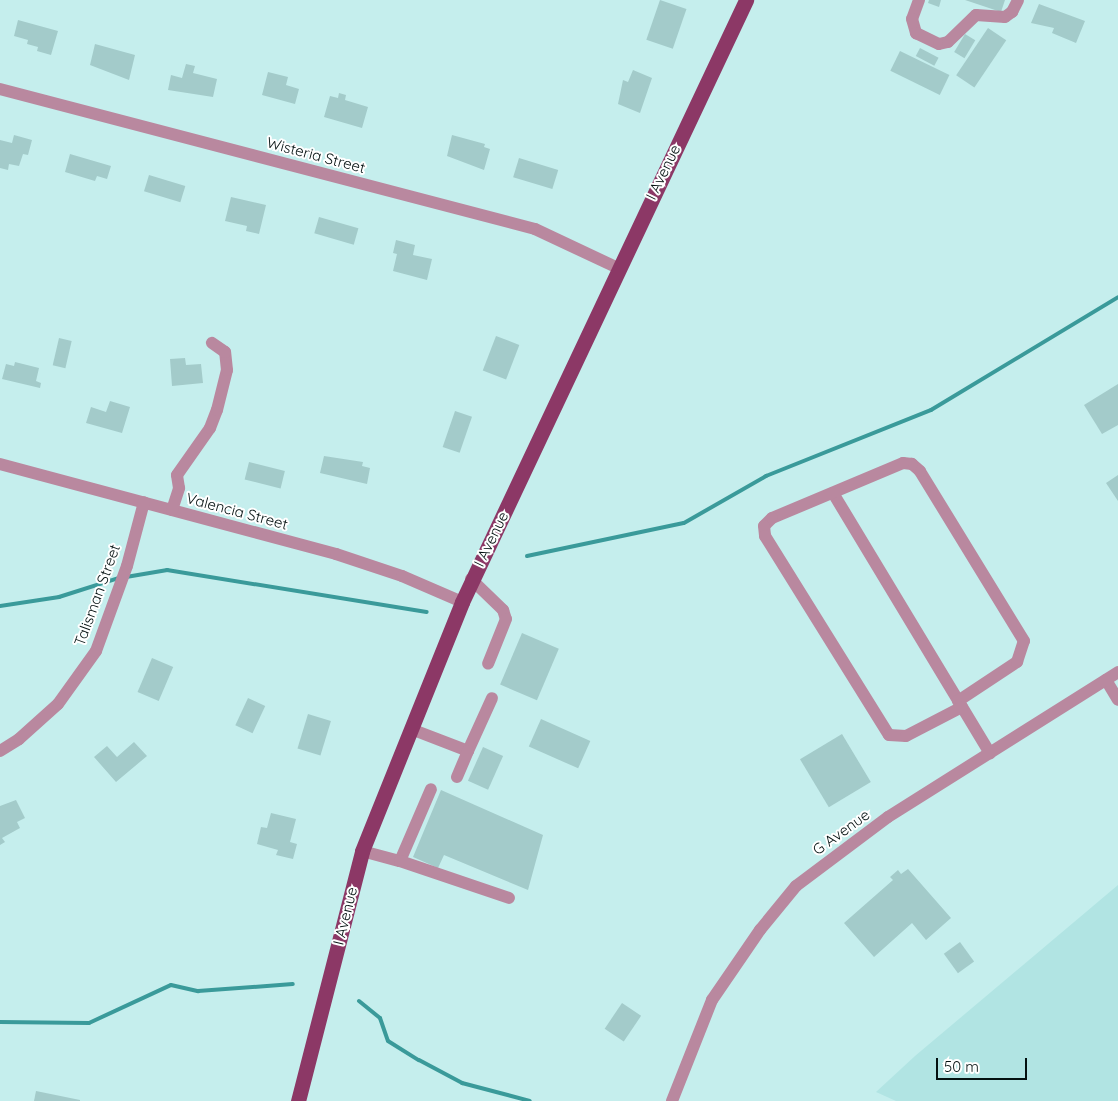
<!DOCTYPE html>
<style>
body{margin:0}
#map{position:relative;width:1118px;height:1101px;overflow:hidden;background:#c5eeed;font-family:Quicksand,sans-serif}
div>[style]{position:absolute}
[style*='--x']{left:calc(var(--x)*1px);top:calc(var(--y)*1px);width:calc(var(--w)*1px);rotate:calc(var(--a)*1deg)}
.built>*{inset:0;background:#b1e4e3}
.stream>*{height:4px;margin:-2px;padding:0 2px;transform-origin:2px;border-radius:2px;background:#3a9a9a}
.building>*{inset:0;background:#a3cbca;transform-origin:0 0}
.minor>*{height:12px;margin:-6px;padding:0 6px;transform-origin:6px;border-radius:6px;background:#b9889f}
.major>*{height:15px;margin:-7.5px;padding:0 7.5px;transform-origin:7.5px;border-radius:7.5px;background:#8c3866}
span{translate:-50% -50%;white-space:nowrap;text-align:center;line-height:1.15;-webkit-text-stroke:4px #fff;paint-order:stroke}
.street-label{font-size:15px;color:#041111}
.scale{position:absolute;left:936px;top:1058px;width:91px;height:22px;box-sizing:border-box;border:2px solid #041111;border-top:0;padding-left:6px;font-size:15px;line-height:18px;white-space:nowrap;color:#041111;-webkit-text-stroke:4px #fff;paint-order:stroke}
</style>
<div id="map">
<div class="built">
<i style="clip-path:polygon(1118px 885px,1118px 1101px,896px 1101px,876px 1092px,915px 1056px)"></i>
</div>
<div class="stream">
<i style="--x:527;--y:556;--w:160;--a:-11.9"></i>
<i style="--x:684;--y:523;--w:95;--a:-29.8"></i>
<i style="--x:766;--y:476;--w:178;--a:-21.8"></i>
<i style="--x:931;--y:410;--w:218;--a:-31.1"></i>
<i style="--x:126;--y:577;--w:42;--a:-9.7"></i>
<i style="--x:167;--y:570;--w:263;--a:9.2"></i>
<i style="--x:0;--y:606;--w:60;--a:-8.7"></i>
<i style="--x:59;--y:597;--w:63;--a:-17.6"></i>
<i style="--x:359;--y:1001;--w:27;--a:39"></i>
<i style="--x:380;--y:1018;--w:24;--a:71"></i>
<i style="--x:388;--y:1041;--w:36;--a:32"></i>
<i style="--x:419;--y:1060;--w:49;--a:28.1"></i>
<i style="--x:462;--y:1083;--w:70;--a:14.8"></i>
<i style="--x:0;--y:1022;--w:89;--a:0.6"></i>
<i style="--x:89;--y:1023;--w:90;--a:-24.9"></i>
<i style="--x:171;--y:985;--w:28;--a:13"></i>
<i style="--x:198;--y:991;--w:95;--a:-4.2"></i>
</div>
<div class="building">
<i style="left:660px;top:0;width:28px;height:42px;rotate:19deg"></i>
<i style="clip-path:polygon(929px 0,941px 0,939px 7px,928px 3px)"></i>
<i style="clip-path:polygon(965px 0,1005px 0,1001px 12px)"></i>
<i style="clip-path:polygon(1039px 4px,1085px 21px,1076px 43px,1052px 33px,1054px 28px,1031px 23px)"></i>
<i style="clip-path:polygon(18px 20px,58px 31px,51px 55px,37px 51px,38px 47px,27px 44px,28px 40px,14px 36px)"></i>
<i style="left:988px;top:28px;width:22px;height:57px;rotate:34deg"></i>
<i style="left:965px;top:34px;width:12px;height:21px;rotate:31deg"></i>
<i style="clip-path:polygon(95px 44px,135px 55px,129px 80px,90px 65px)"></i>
<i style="left:920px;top:48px;width:21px;height:9px;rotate:28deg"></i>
<i style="left:900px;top:51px;width:55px;height:22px;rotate:26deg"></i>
<i style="clip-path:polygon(186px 64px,195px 66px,193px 73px,217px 79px,213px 97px,168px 90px,171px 75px,182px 78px)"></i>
<i style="clip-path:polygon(633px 70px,652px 78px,640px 113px,618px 104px,623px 80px,628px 82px)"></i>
<i style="clip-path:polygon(268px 72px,288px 77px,286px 85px,299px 89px,295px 104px,262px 95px)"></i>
<i style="clip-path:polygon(339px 93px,346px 95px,345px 100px,368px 107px,362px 128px,324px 117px,330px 96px,338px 98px)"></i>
<i style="clip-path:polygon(14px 135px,32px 140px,28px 155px,23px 154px,19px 166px,9px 164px,8px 170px,0 168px,0 140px,12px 143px)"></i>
<i style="clip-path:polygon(452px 135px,485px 144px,484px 147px,490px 149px,484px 170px,447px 156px)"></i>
<i style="clip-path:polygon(70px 154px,111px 166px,107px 179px,97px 176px,95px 181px,65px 172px)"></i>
<i style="left:519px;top:158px;width:41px;height:20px;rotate:17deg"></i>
<i style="left:149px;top:175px;width:38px;height:17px;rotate:17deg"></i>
<i style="clip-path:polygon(231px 197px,266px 205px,259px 234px,246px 231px,247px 226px,225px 221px)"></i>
<i style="left:319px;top:217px;width:41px;height:17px;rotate:16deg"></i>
<i style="clip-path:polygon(396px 240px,415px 245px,413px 255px,432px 259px,427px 280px,393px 271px,397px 254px,393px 253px)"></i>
<i style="left:496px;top:336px;width:25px;height:37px;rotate:21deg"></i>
<i style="left:59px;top:338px;width:13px;height:28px;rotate:13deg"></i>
<i style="clip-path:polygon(185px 358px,186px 365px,201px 364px,203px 383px,172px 386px,170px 359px)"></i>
<i style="clip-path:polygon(15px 362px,39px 368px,36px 381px,41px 383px,40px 388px,2px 379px,6px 364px,14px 366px)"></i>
<i style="clip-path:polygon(1118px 384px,1118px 425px,1102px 434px,1084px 405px)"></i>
<i style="clip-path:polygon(110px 401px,130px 407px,122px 433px,86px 423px,91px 407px,106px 412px)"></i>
<i style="left:455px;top:411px;width:18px;height:38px;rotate:19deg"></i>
<i style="clip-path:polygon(324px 456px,363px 462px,362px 466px,370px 468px,367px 484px,320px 473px)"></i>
<i style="left:249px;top:462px;width:37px;height:18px;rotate:14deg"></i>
<i style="clip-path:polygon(1118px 475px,1118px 501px,1106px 483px)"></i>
<i style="left:522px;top:633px;width:40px;height:56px;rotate:23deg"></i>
<i style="left:152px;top:658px;width:23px;height:37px;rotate:23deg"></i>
<i style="left:248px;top:698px;width:19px;height:30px;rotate:25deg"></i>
<i style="left:308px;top:714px;width:24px;height:36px;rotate:17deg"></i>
<i style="left:541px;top:719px;width:54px;height:30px;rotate:24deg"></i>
<i style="left:842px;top:734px;width:56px;height:49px;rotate:59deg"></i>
<i style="clip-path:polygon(134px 742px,147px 756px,116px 782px,94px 757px,107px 746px,117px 757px)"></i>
<i style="left:483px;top:747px;width:22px;height:37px;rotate:24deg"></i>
<i style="clip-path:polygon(441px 790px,543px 835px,528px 890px,444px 855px,438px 868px,413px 857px)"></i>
<i style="clip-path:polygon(16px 800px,25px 818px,17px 822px,20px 828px,2px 838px,5px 842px,0 845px,0 806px)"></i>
<i style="clip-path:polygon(271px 813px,296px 819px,290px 842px,297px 844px,293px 859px,276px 855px,278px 850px,257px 844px,261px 827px,267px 828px)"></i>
<i style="clip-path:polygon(908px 869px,951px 918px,926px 940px,912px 923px,874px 957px,844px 923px,893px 880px,890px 877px,898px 870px,901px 874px)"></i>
<i style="left:960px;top:942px;width:24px;height:20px;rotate:54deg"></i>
<i style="left:622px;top:1003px;width:23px;height:31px;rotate:34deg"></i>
<i style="clip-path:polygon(36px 1091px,80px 1100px,80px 1101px,34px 1101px)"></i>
</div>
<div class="minor">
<i style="--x:919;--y:0;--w:20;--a:110"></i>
<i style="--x:912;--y:19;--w:15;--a:74"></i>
<i style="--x:916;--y:33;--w:25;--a:26"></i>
<i style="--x:939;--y:44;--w:9;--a:-13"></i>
<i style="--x:948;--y:42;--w:39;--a:-44"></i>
<i style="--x:976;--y:15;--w:29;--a:4"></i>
<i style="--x:1005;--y:17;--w:9;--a:-36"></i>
<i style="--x:1012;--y:12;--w:13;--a:-63"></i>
<i style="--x:0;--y:89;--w:553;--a:14.66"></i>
<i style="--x:535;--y:229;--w:92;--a:25.2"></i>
<i style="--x:0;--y:464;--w:348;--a:15"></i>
<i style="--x:336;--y:554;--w:70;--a:18.4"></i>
<i style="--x:402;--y:576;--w:65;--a:23.4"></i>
<i style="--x:833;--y:493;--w:304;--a:58.9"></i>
<i style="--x:172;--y:510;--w:23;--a:-72"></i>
<i style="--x:179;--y:488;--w:13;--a:-99"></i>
<i style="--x:177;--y:475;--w:57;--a:-54.9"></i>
<i style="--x:210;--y:428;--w:19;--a:-69"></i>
<i style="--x:217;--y:410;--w:41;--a:-76"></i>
<i style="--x:227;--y:370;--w:18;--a:-96"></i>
<i style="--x:225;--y:352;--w:16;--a:-145"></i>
<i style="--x:471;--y:579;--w:45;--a:44.1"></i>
<i style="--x:503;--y:610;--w:9;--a:72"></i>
<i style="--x:506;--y:619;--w:48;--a:111.8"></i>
<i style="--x:1106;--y:680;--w:23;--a:59"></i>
<i style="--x:958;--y:701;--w:71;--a:-33.5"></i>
<i style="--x:1017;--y:662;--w:22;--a:-72"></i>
<i style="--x:1024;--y:641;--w:199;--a:-121.5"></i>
<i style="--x:920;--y:471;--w:11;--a:-139"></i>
<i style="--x:912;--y:464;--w:9;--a:-174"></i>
<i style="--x:903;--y:463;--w:142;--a:157.2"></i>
<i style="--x:772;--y:518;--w:11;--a:135"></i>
<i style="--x:764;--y:526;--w:10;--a:84"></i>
<i style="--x:765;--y:536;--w:234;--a:58.1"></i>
<i style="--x:889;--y:735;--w:17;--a:3"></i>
<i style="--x:906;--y:736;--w:63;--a:-27.4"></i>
<i style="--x:411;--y:729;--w:61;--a:21.1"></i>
<i style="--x:468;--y:751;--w:58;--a:-65.6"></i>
<i style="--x:0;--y:751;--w:22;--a:-32"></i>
<i style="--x:19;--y:739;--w:52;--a:-41.9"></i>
<i style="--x:58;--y:704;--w:65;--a:-54.4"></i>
<i style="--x:96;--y:651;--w:90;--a:-70"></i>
<i style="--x:127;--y:566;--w:66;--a:-75.1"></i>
<i style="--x:457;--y:777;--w:28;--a:-67"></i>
<i style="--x:362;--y:851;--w:39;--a:15"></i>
<i style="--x:400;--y:861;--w:78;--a:-66.7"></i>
<i style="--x:400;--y:861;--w:115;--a:18.7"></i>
<i style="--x:672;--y:1101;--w:109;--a:-68.4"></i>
<i style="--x:712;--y:1000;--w:85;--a:-55.6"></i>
<i style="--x:760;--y:930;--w:57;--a:-50.7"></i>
<i style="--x:796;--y:886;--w:115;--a:-36.9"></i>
<i style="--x:888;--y:817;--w:272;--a:-32.2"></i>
</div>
<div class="major">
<i style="--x:298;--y:1101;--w:258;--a:-75.6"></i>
<i style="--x:362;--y:851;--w:268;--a:-68.1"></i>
<i style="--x:462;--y:602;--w:666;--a:-64.74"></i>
</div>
<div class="street-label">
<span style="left:316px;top:155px;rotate:15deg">Wisteria Street</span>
<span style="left:663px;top:172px;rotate:-64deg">I Avenue</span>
<span style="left:237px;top:511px;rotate:15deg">Valencia Street</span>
<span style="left:491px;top:539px;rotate:-64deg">I Avenue</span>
<span style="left:97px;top:595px;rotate:-70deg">Talisman Street</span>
<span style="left:841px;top:832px;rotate:-36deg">G Avenue</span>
<span style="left:345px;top:916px;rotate:-76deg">I Avenue</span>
</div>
<div class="scale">50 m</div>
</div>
